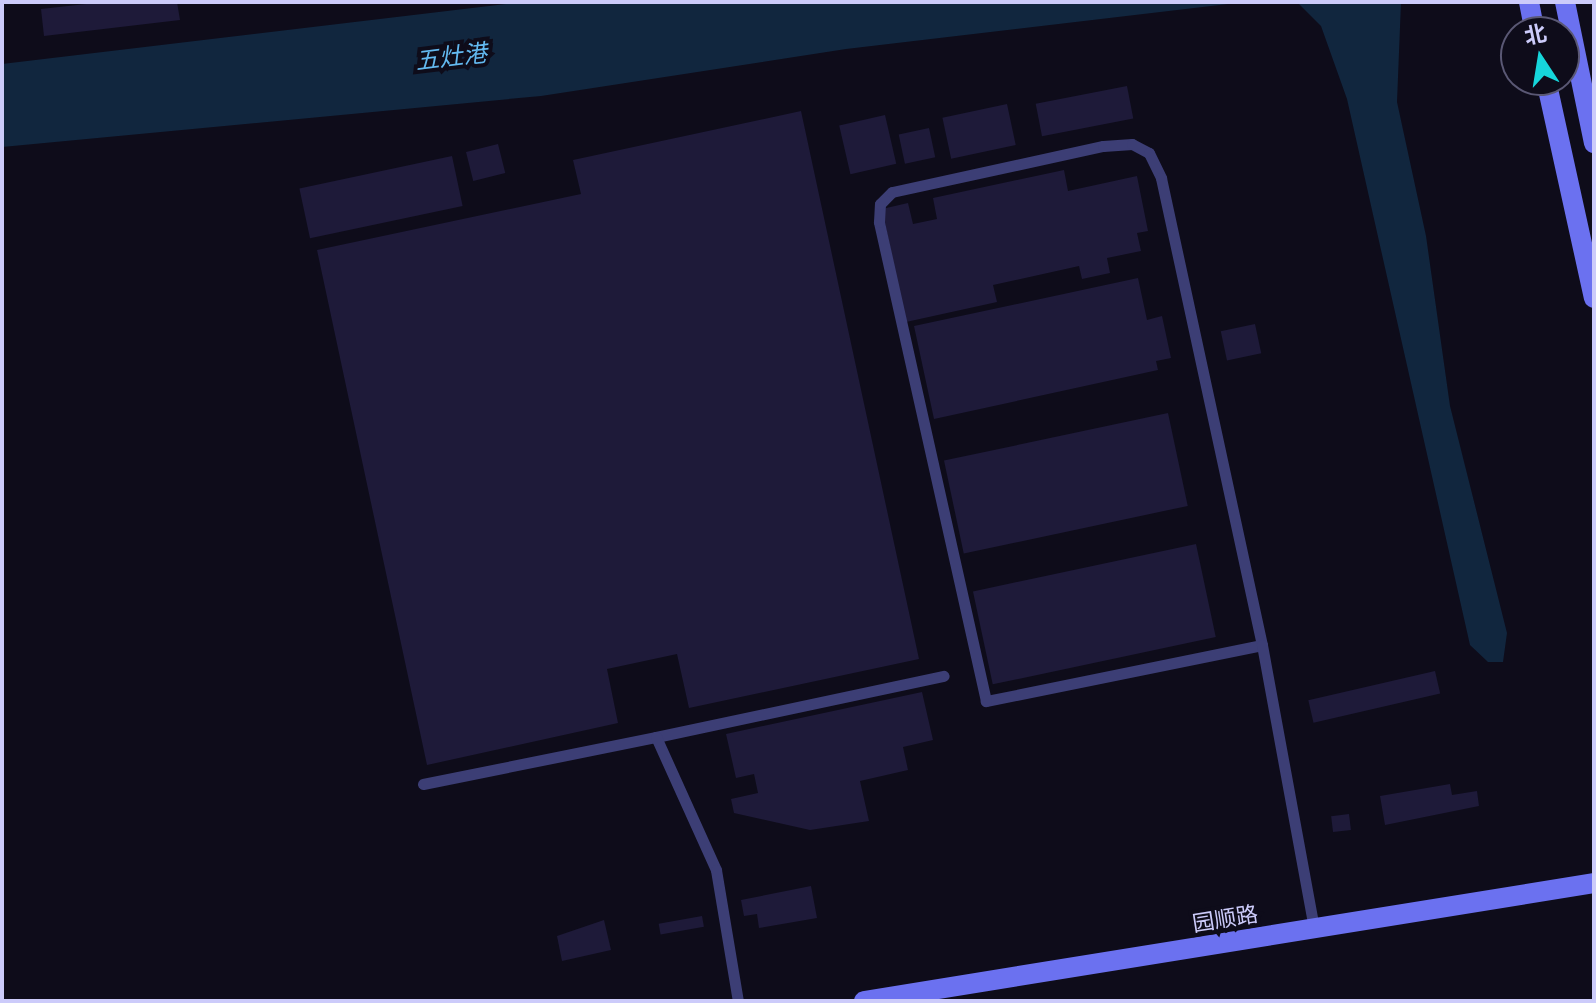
<!DOCTYPE html>
<meta charset="utf-8">
<style>
body{margin:0}
#map{position:relative;width:1596px;height:1003px;overflow:hidden;background:#0e0c1a;font-family:Ubuntu,"Noto Sans SC",sans-serif}
div>[style]{position:absolute}
[style*='--x']{left:calc(var(--x)*1px);top:calc(var(--y)*1px);width:calc(var(--w)*1px);rotate:calc(var(--a)*1deg)}
.water>*{inset:0;background:#11263e}
.building>*{inset:0;background:#1e1a39;transform-origin:0 0}
.lane>*{height:11px;margin:-5.5px;padding:0 5.5px;transform-origin:5.5px;border-radius:5.5px;background:#3c3e75}
.secondary>*{height:20px;margin:-10px;padding:0 10px;transform-origin:10px;border-radius:10px;background:#6b71f0}
span{translate:-50% -50%;white-space:nowrap;text-align:center;line-height:1.15;-webkit-text-stroke:8px #0e0c1a;paint-order:stroke}
.street-label{font-size:22px;color:#cccbfa}
.water-label{font-size:24px;color:#63b9f0;font-style:italic}
.frame{position:absolute;inset:0;border:4px solid #cccbfa;pointer-events:none}
.north{position:absolute;left:1500px;top:16px;width:80px;height:80px;box-sizing:border-box;background:#0e0c1a;border:2px solid #5a5874;border-radius:50%;rotate:348deg;font-size:22px;font-weight:700;line-height:32px;text-align:center;color:#cccbfa}
.north::after{content:'';display:block;margin:auto;width:28px;height:36px;background:#16d6db;clip-path:polygon(50% 0,100% 100%,50% 72%,0 100%)}
</style>
<div id="map">
<div class="water">
<i style="clip-path:polygon(523px 2px,1245px 2px,846px 49px,541px 96px,2px 147px,2px 64px)"></i>
<i style="clip-path:polygon(1297px 2px,1401px 2px,1397px 102px,1426px 236px,1450px 406px,1507px 633px,1503px 662px,1488px 662px,1470px 645px,1347px 99px,1321px 26px)"></i>
</div>
<div class="building">
<i style="clip-path:polygon(104px 2px,177px 2px,180px 20px,44px 36px,41px 9px)"></i>
<i style="left:1127px;top:86px;width:33px;height:93px;rotate:79deg"></i>
<i style="left:1007px;top:104px;width:42px;height:66px;rotate:78deg"></i>
<i style="clip-path:polygon(801px 111px,919px 659px,689px 708px,677px 654px,607px 669px,618px 723px,427px 765px,317px 250px,581px 194px,573px 160px)"></i>
<i style="left:885px;top:115px;width:50px;height:47px;rotate:77deg"></i>
<i style="left:929px;top:128px;width:30px;height:31px;rotate:78deg"></i>
<i style="left:498px;top:144px;width:30px;height:33px;rotate:76deg"></i>
<i style="left:452px;top:156px;width:51px;height:156px;rotate:78deg"></i>
<i style="clip-path:polygon(1064px 170px,1068px 191px,1137px 176px,1148px 231px,1137px 233px,1141px 251px,1107px 258px,1110px 273px,1082px 279px,1079px 266px,993px 285px,997px 302px,906px 322px,882px 209px,908px 203px,913px 224px,937px 219px,933px 198px)"></i>
<i style="clip-path:polygon(1138px 278px,1147px 320px,1162px 316px,1171px 358px,1156px 361px,1158px 370px,934px 419px,914px 326px)"></i>
<i style="left:1255px;top:324px;width:30px;height:35px;rotate:78deg"></i>
<i style="left:1168px;top:413px;width:95px;height:229px;rotate:78deg"></i>
<i style="left:1196px;top:544px;width:95px;height:228px;rotate:78deg"></i>
<i style="left:1435px;top:671px;width:23px;height:130px;rotate:77deg"></i>
<i style="clip-path:polygon(922px 692px,933px 740px,903px 747px,908px 770px,860px 781px,869px 821px,810px 830px,734px 813px,731px 799px,758px 793px,754px 774px,736px 778px,726px 734px)"></i>
<i style="clip-path:polygon(1450px 784px,1452px 795px,1477px 791px,1479px 806px,1385px 825px,1380px 796px)"></i>
<i style="left:1349px;top:814px;width:16px;height:18px;rotate:83deg"></i>
<i style="clip-path:polygon(811px 886px,817px 918px,759px 928px,757px 914px,744px 916px,741px 900px)"></i>
<i style="left:702px;top:916px;width:11px;height:44px;rotate:80deg"></i>
<i style="clip-path:polygon(604px 920px,611px 950px,562px 961px,557px 936px)"></i>
</div>
<div class="lane">
<i style="--x:1262;--y:645;--w:282;--a:168.5"></i>
<i style="--x:986;--y:701;--w:491;--a:-102.6"></i>
<i style="--x:879;--y:222;--w:18;--a:-87"></i>
<i style="--x:880;--y:204;--w:17;--a:-45"></i>
<i style="--x:892;--y:192;--w:216;--a:-12.3"></i>
<i style="--x:1103;--y:146;--w:29;--a:-4"></i>
<i style="--x:1132;--y:144;--w:19;--a:28"></i>
<i style="--x:1149;--y:153;--w:28;--a:64"></i>
<i style="--x:1161;--y:178;--w:478;--a:77.8"></i>
<i style="--x:1262;--y:645;--w:288;--a:79.6"></i>
<i style="--x:656;--y:737;--w:294;--a:-12"></i>
<i style="--x:423;--y:784;--w:238;--a:-11.4"></i>
<i style="--x:656;--y:737;--w:146;--a:65.7"></i>
<i style="--x:716;--y:870;--w:133;--a:80.5"></i>
</div>
<div class="secondary">
<i style="--x:1529;--y:2;--w:31;--a:79"></i>
<i style="--x:1565;--y:2;--w:144;--a:78.4"></i>
<i style="--x:1546;--y:80;--w:223;--a:77.6"></i>
<i style="--x:864;--y:1001;--w:739;--a:-9.18"></i>
</div>
<div class="street-label">
<span style="left:1225px;top:918px;rotate:-9deg">园顺路</span>
</div>
<div class="water-label">
<span style="left:451px;top:57px;rotate:-7deg">五灶港</span>
</div>
<div class="frame"></div>
<div class="north">北</div>
</div>
